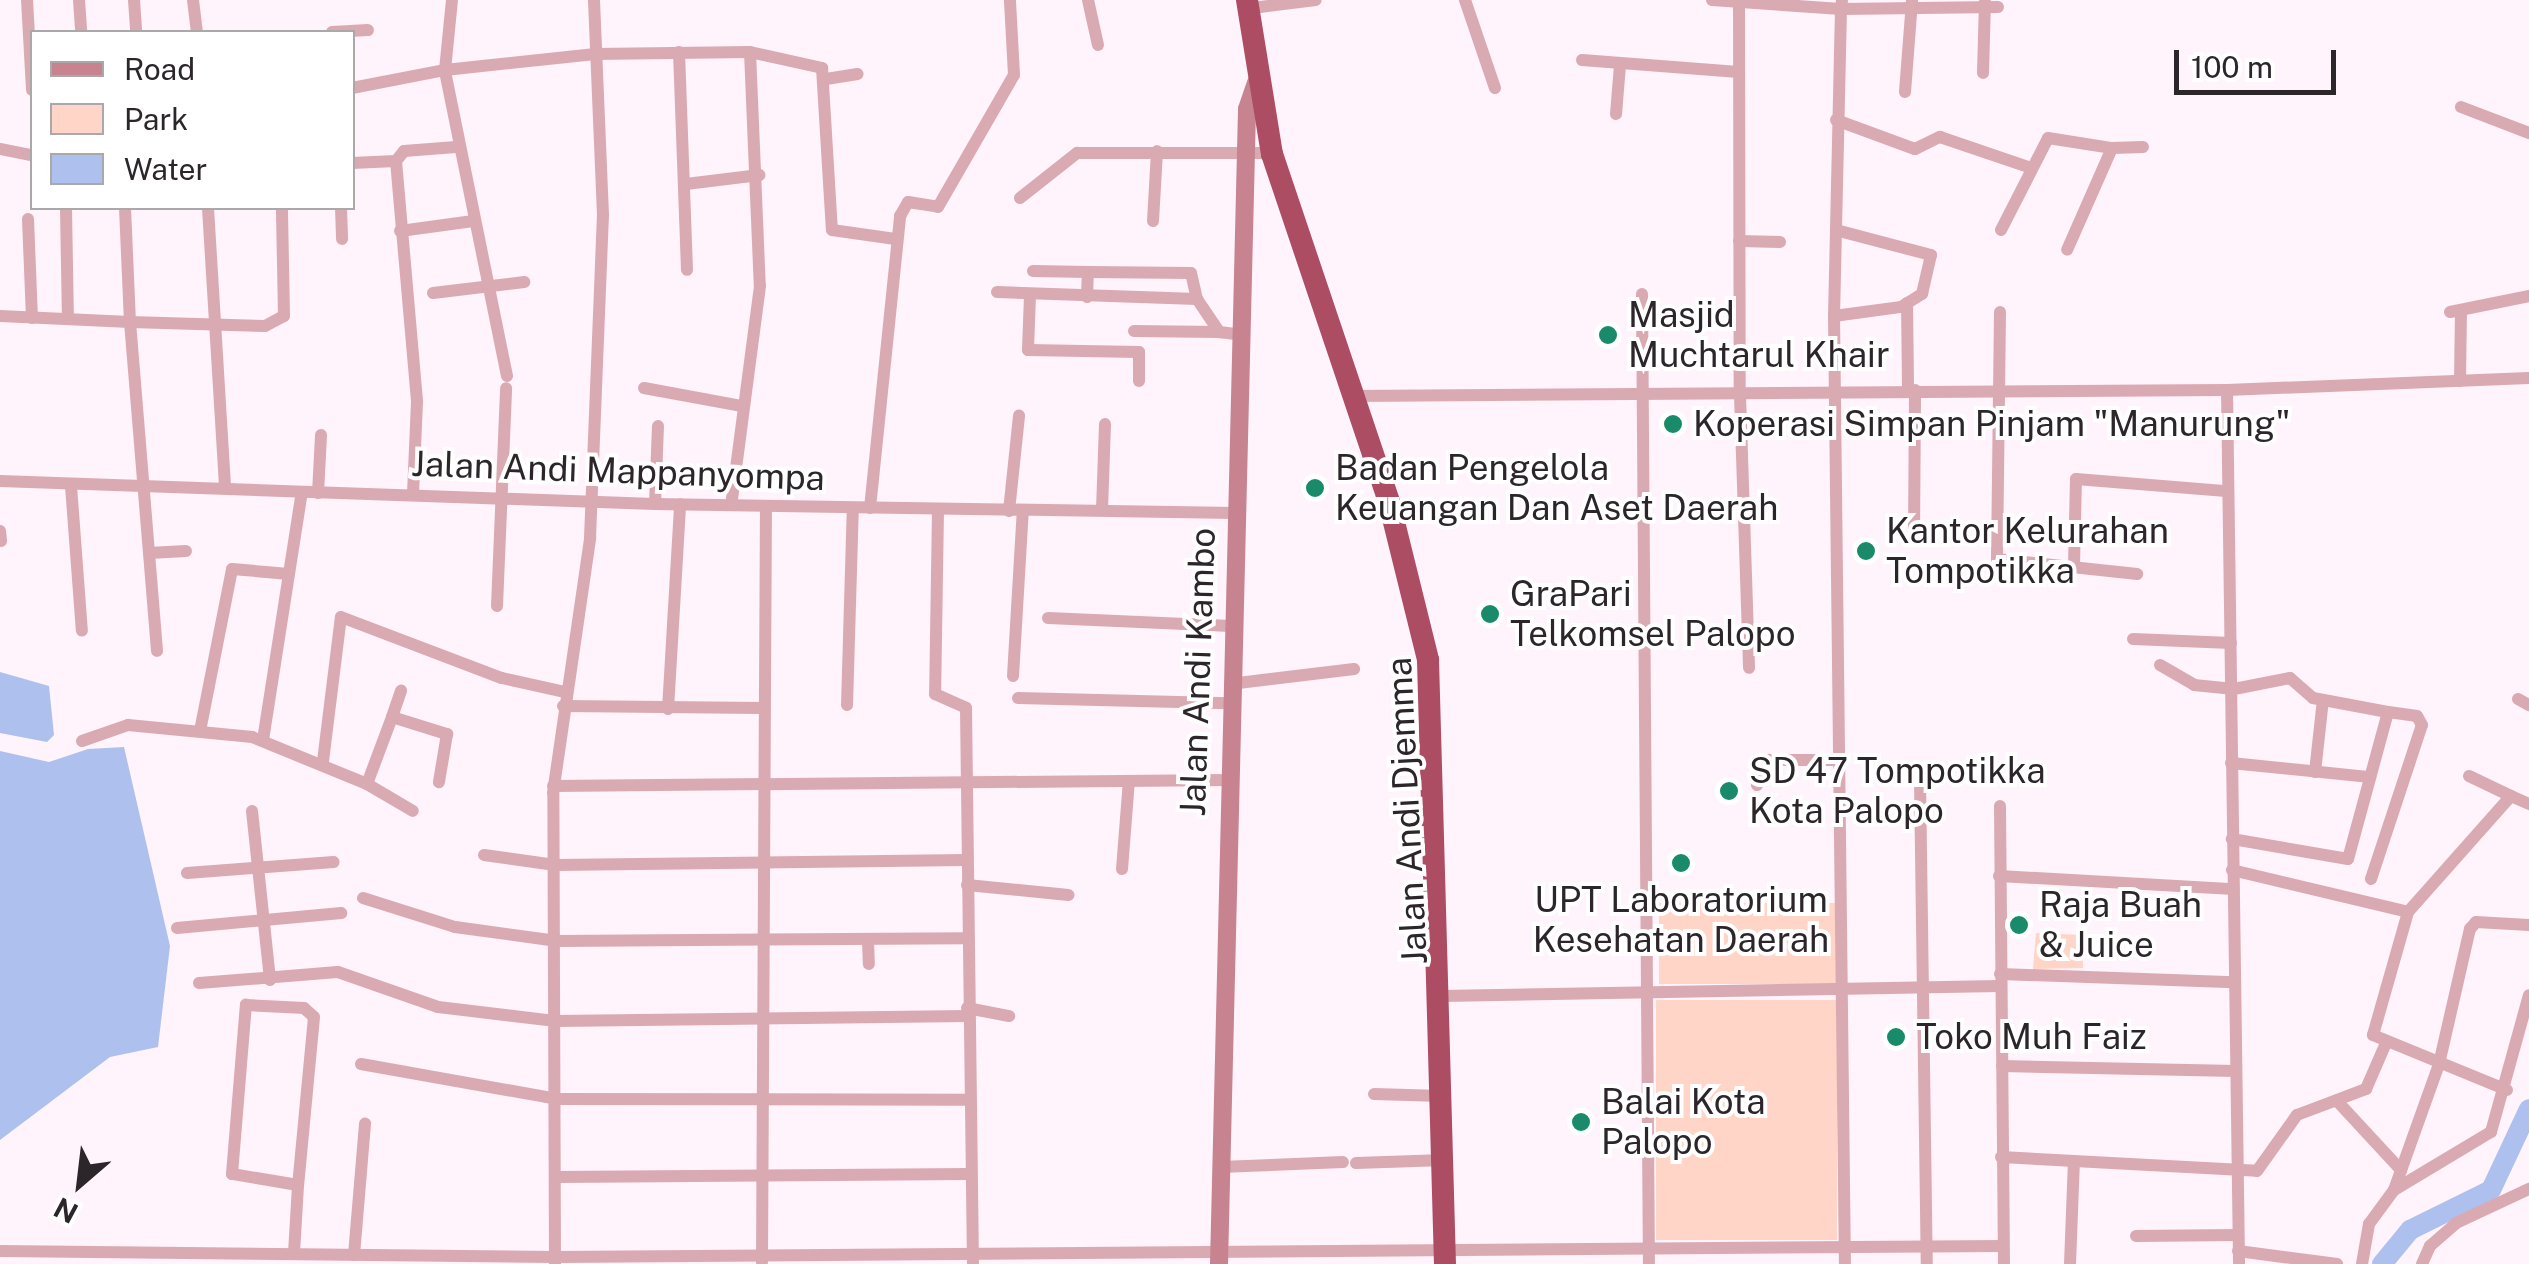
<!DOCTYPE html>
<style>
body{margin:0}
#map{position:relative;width:2529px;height:1264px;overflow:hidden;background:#fff3fc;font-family:"Public Sans",sans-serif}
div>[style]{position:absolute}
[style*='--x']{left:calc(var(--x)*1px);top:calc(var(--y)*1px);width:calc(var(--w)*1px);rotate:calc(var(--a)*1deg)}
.green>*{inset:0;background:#fed5c6;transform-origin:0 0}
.water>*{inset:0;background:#aec0ed}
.river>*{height:20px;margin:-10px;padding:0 10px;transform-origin:10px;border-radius:10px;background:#aec0ed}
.street>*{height:12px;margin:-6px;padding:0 6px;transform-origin:6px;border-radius:6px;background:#daaab2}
.secondary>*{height:18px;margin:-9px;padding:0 9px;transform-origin:9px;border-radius:9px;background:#c88391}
.highway>*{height:22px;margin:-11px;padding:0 11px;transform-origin:11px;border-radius:11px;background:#ac4d64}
.dots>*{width:28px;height:28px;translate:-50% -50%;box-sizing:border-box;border:5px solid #fff;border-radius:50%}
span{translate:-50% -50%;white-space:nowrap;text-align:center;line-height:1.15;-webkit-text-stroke:8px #fff;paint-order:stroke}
.poi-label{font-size:35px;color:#2c262a}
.left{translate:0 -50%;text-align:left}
.street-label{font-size:35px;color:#2c262a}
.legend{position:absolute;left:30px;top:30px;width:325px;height:180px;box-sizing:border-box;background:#fff;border:2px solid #aba8aa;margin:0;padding:12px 18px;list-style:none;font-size:30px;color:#2c262a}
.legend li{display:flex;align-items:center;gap:20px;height:50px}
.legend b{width:50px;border:2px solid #aba8aa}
.north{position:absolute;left:30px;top:1134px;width:100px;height:100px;-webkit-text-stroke:8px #fff;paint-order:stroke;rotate:208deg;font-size:28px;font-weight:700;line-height:40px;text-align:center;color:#2c262a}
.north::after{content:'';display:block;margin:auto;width:35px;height:45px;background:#2c262a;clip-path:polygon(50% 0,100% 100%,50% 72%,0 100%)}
.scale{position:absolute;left:2174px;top:50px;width:162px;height:45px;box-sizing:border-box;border:5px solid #2c262a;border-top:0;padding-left:12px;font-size:30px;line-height:35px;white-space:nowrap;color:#2c262a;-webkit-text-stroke:8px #fff;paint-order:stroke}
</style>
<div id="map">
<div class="green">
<i style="left:1659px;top:903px;width:178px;height:81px"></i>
<i style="clip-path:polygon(2036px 933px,2082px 935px,2083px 968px,2033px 969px)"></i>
<i style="left:1837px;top:1000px;width:240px;height:181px;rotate:90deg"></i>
</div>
<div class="water">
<i style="clip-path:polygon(0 672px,49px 686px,54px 735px,47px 742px,0 733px)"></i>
<i style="clip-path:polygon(124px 747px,170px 946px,158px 1047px,110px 1057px,0 1140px,0 751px,49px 762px,88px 749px)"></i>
</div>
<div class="river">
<i style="--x:2382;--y:1264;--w:44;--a:-50.5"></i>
<i style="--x:2410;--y:1230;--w:90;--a:-26.3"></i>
<i style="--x:2491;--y:1190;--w:89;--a:-64.9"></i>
</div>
<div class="street">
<i style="--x:27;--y:0;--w:90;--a:86.8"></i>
<i style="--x:79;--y:0;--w:32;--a:86"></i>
<i style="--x:134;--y:0;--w:32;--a:86"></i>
<i style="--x:193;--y:0;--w:32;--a:83"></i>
<i style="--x:1088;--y:0;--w:46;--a:77.5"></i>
<i style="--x:1465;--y:0;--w:93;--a:71.2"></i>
<i style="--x:1712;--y:0;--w:129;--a:4"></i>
<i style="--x:1841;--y:9;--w:307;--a:91.3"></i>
<i style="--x:1834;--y:316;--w:948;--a:89.34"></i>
<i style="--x:1739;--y:0;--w:395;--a:89.9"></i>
<i style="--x:1740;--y:395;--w:273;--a:88.1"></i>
<i style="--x:1842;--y:0;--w:9;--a:96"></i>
<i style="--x:1841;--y:9;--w:157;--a:-0.7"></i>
<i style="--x:1260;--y:7;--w:56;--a:-7.1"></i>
<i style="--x:332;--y:32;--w:36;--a:-3"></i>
<i style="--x:679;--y:52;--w:218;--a:87.9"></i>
<i style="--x:750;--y:52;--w:74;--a:12.5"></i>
<i style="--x:822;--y:68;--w:162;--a:86.5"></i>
<i style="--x:832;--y:230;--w:64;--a:8.1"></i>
<i style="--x:1582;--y:60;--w:157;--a:4.4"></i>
<i style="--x:1983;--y:73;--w:71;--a:-88.4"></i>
<i style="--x:826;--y:79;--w:32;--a:-9"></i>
<i style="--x:352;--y:88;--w:95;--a:-11"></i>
<i style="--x:445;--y:70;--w:70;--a:-84.3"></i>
<i style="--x:1905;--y:92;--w:92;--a:-85.6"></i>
<i style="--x:2461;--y:107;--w:73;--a:20.9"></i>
<i style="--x:1616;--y:114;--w:49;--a:-85.3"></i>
<i style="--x:1836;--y:120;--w:84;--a:20.2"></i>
<i style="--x:1915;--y:149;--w:28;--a:-26"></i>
<i style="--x:1940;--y:137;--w:96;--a:18.8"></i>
<i style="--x:2112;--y:148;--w:31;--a:-2"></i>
<i style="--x:0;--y:149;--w:33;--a:11"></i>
<i style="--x:396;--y:161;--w:13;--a:-51"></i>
<i style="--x:404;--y:151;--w:52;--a:-4.4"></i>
<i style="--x:352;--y:163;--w:44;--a:-2.6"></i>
<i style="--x:396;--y:161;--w:242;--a:85"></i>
<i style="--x:417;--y:402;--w:93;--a:92.5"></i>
<i style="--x:686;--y:184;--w:74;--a:-7"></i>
<i style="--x:1020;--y:198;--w:73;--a:-38.3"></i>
<i style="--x:1077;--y:153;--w:197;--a:0"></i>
<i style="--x:66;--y:208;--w:111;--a:89"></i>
<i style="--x:125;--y:208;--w:114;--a:87.5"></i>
<i style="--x:130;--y:322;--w:135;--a:1.7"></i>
<i style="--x:265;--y:326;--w:21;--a:-28"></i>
<i style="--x:284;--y:316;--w:108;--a:-91.1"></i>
<i style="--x:208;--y:208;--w:281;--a:86.5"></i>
<i style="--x:341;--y:208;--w:31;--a:88"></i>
<i style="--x:28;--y:219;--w:99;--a:87.7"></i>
<i style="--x:1153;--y:221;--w:70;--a:-86.7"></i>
<i style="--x:2001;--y:230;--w:103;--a:-62.9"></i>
<i style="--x:2048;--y:138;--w:65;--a:8.9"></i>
<i style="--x:2112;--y:148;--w:111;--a:113.8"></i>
<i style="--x:400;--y:231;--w:74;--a:-7.8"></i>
<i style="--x:1739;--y:241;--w:41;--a:1.4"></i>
<i style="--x:1033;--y:271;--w:55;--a:1"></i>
<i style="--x:997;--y:292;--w:200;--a:2"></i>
<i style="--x:1197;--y:299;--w:40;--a:56"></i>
<i style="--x:1219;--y:332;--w:25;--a:7"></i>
<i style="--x:433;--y:293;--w:92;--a:-6.9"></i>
<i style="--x:1642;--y:294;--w:970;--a:89.59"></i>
<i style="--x:1030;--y:295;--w:55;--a:92.1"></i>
<i style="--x:1028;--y:350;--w:111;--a:1"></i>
<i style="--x:1139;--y:352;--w:29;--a:90"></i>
<i style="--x:1087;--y:297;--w:25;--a:-88"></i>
<i style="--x:1088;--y:272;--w:103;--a:0.6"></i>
<i style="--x:1191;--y:273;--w:27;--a:77"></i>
<i style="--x:1907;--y:303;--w:87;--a:89.3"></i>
<i style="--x:2000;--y:312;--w:247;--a:90.7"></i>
<i style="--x:1997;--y:559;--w:141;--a:6.1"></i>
<i style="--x:2450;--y:312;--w:81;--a:-11.4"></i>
<i style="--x:0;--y:316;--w:130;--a:2.6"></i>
<i style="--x:130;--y:322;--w:330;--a:85.3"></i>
<i style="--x:1834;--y:316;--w:68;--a:-7.7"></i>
<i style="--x:1901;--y:307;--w:25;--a:-32"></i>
<i style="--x:1922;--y:294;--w:40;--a:-77"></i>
<i style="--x:1931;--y:255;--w:98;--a:-165.3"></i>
<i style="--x:1134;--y:331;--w:85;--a:0.7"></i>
<i style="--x:507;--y:376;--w:312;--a:-101.5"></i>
<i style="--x:445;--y:70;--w:151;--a:-6.1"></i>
<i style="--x:595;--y:54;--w:155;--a:-0.7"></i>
<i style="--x:750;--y:52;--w:234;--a:87.6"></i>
<i style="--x:760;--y:286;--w:221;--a:97.5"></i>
<i style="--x:2460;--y:381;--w:69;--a:-89.2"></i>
<i style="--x:644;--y:388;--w:100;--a:10.4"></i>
<i style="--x:2227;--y:390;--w:874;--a:89.21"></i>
<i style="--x:1352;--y:396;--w:875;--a:-0.39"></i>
<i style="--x:2227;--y:390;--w:302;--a:-2.3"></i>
<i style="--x:0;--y:481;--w:655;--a:2.01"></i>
<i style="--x:655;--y:504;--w:580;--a:0.89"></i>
<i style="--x:71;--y:486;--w:145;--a:85.7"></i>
<i style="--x:318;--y:493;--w:58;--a:-87"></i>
<i style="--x:655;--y:504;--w:78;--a:-87.8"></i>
<i style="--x:870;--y:508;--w:294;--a:-84.1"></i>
<i style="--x:900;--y:216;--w:16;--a:-60"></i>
<i style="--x:908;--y:202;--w:30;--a:9"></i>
<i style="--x:938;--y:207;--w:152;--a:-60.1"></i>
<i style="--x:1014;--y:75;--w:75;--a:-93.1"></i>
<i style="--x:938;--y:510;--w:184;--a:90.9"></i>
<i style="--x:935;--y:694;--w:34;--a:24"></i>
<i style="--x:966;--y:708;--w:556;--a:89.28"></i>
<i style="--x:1102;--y:510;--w:86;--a:-88"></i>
<i style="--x:1009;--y:511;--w:96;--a:-84"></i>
<i style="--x:0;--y:531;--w:10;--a:84"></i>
<i style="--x:1914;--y:538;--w:148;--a:-89.6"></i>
<i style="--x:149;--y:553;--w:37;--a:-3"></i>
<i style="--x:2074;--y:566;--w:87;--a:-88.7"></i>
<i style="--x:2076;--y:479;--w:148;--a:4.6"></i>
<i style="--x:497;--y:606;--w:218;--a:-87.6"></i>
<i style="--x:1048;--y:618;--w:183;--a:2.5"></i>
<i style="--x:2133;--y:639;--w:98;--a:2.3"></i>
<i style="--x:2160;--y:665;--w:39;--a:30"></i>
<i style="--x:2194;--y:685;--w:40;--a:5.7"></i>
<i style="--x:2234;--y:689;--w:57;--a:-11.1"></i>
<i style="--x:2290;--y:678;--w:30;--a:41"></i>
<i style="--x:2313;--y:698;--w:76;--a:10.6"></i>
<i style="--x:2388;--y:712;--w:152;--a:105.2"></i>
<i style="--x:2348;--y:859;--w:118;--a:-170.2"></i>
<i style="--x:1013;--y:676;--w:166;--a:-86.6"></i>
<i style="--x:1230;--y:684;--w:125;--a:-6.9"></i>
<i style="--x:1018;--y:698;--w:211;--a:1.4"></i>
<i style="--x:2518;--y:699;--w:13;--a:29"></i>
<i style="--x:847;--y:705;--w:197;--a:-88.3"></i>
<i style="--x:563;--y:706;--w:198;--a:0.6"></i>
<i style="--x:668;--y:709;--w:205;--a:-86.6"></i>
<i style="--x:392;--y:717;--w:28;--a:-71"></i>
<i style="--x:200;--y:731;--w:165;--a:-78.8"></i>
<i style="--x:232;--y:569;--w:57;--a:5"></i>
<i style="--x:263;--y:740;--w:251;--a:-81.1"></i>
<i style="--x:82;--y:741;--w:49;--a:-19.2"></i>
<i style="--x:128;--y:725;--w:125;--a:5.5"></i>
<i style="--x:252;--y:737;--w:124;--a:22.2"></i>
<i style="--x:367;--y:784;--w:72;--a:-69.5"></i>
<i style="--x:392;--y:717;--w:58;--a:17.2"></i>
<i style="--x:447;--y:734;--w:49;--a:99.5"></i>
<i style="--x:323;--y:761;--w:145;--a:-82.9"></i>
<i style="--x:341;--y:617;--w:172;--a:20.8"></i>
<i style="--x:502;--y:678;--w:65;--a:12.5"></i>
<i style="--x:2231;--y:763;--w:140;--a:5.8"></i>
<i style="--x:2315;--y:772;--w:72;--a:-83.7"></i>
<i style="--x:2469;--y:776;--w:47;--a:25.5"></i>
<i style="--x:1920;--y:779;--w:485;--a:89.2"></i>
<i style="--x:367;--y:784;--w:53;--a:30.4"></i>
<i style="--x:1757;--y:785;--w:28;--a:-64"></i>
<i style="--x:1769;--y:760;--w:72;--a:0"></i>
<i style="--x:553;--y:786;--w:674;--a:-0.51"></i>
<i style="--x:2000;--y:806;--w:458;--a:89.5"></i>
<i style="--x:252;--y:811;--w:170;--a:83.9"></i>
<i style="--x:484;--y:855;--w:72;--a:8"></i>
<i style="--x:555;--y:865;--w:412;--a:-0.7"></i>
<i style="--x:1122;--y:869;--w:88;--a:-85.5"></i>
<i style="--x:2232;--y:870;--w:181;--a:13.4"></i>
<i style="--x:187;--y:873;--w:147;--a:-4.3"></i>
<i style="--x:1999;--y:876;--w:235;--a:3.2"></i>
<i style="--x:2371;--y:879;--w:162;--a:-71.7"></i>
<i style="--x:2422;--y:725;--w:10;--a:-119"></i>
<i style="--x:2417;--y:716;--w:29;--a:-172"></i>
<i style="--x:967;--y:885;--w:102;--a:5.6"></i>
<i style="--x:363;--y:898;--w:96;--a:17.5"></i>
<i style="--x:455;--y:927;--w:103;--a:7.8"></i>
<i style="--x:557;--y:941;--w:410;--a:-0.4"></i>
<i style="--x:177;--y:928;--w:165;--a:-5.2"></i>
<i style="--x:868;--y:940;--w:24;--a:88"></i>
<i style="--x:2000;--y:974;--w:234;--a:2"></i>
<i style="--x:199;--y:983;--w:139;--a:-4.5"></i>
<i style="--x:338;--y:972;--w:106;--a:19.3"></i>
<i style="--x:438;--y:1007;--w:119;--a:6.8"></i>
<i style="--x:556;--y:1021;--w:411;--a:-0.7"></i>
<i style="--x:1442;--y:996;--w:558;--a:-1.03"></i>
<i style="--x:246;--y:1005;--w:58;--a:3"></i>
<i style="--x:304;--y:1008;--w:13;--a:42"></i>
<i style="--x:314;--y:1017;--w:169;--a:95.4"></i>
<i style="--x:298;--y:1185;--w:67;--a:-170.5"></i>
<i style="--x:232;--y:1174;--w:170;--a:-85.3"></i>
<i style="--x:967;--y:1008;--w:43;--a:10.8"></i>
<i style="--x:361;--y:1064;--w:199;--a:10.1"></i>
<i style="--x:557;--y:1099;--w:410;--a:0.1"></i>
<i style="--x:2002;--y:1066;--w:234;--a:1.2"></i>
<i style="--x:2507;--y:1090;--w:145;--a:-157.7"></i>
<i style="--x:2373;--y:1035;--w:128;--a:-74.1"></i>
<i style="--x:2408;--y:912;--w:155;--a:-48.4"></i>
<i style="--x:2511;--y:796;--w:20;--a:24"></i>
<i style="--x:1374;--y:1094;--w:68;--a:1.7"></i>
<i style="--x:2338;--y:1102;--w:93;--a:47.2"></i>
<i style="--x:2001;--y:1157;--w:256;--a:3.1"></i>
<i style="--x:2257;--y:1171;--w:69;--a:-54.5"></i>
<i style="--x:2297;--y:1115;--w:74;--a:-20.6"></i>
<i style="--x:2366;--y:1089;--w:50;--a:-66.5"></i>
<i style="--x:1356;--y:1163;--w:89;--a:-1.9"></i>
<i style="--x:1220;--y:1167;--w:123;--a:-2.3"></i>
<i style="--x:556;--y:1177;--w:412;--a:-0.4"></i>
<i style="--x:2394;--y:1190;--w:113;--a:-30.9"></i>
<i style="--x:2491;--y:1132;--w:142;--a:-74.5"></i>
<i style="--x:2136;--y:1236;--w:102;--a:-0.6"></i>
<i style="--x:0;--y:1251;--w:555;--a:0.62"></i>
<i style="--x:555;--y:1257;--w:1448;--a:-0.44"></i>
<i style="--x:2238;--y:1251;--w:100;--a:7.5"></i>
<i style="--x:294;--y:1253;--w:68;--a:-86.6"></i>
<i style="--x:354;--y:1255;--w:132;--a:-85.2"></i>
<i style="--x:762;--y:1262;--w:756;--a:-89.7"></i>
<i style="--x:555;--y:1264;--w:471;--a:-90.2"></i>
<i style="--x:553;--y:793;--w:258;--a:-81.7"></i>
<i style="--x:590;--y:538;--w:323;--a:-87.7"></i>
<i style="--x:603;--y:215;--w:215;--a:-92.4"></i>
<i style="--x:2070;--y:1264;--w:103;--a:-87.8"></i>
<i style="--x:2362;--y:1264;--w:41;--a:-80.1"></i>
<i style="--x:2369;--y:1224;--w:42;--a:-53.7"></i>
<i style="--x:2394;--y:1190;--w:134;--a:-70.3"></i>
<i style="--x:2439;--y:1064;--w:139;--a:-77.1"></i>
<i style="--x:2470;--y:929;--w:9;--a:-49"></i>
<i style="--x:2476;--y:922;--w:53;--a:3.2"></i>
<i style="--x:2422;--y:1264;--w:20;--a:-66"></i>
<i style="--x:2430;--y:1246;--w:35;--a:-41"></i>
<i style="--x:2456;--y:1223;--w:81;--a:-25"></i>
</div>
<div class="secondary">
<i style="--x:1219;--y:1264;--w:1155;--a:-88.61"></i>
<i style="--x:1247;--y:109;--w:28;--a:-71"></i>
</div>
<div class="highway">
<i style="--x:1247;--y:0;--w:156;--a:80.8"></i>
<i style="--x:1272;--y:154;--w:367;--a:71.4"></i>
<i style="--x:1389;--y:502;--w:163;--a:76.1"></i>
<i style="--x:1428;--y:660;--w:604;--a:88.39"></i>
</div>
<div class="dots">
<i style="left:1608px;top:335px;background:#198a6a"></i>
<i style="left:1673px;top:424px;background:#198a6a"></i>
<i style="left:1315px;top:488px;background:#198a6a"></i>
<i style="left:1866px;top:551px;background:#198a6a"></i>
<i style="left:1490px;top:614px;background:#198a6a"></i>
<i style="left:1729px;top:791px;background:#198a6a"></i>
<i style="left:1681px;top:863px;background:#198a6a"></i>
<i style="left:2019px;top:925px;background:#198a6a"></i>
<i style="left:1896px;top:1037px;background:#198a6a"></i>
<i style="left:1581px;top:1122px;background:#198a6a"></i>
</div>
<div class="poi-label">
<span class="left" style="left:1628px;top:335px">Masjid<br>Muchtarul Khair</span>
<span class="left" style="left:1693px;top:424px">Koperasi Simpan Pinjam "Manurung"</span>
<span class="left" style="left:1335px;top:488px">Badan Pengelola<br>Keuangan Dan Aset Daerah</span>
<span class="left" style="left:1886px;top:551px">Kantor Kelurahan<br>Tompotikka</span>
<span class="left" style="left:1510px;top:614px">GraPari<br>Telkomsel Palopo</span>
<span class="left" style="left:1749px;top:791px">SD 47 Tompotikka<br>Kota Palopo</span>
<span style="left:1681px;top:920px">UPT Laboratorium<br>Kesehatan Daerah</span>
<span class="left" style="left:2039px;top:925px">Raja Buah<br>&amp; Juice</span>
<span class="left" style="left:1916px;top:1037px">Toko Muh Faiz</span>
<span class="left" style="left:1601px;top:1122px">Balai Kota<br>Palopo</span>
</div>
<div class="street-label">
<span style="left:618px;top:471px;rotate:2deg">Jalan Andi Mappanyompa</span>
<span style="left:1198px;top:672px;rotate:-88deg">Jalan Andi Kambo</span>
<span style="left:1407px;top:811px;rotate:-93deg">Jalan Andi Djemma</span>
</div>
<ul class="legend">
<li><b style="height:12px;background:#c88391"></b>Road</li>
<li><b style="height:28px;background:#fed5c6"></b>Park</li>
<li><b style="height:28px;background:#aec0ed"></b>Water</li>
</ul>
<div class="north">N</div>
<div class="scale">100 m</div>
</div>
